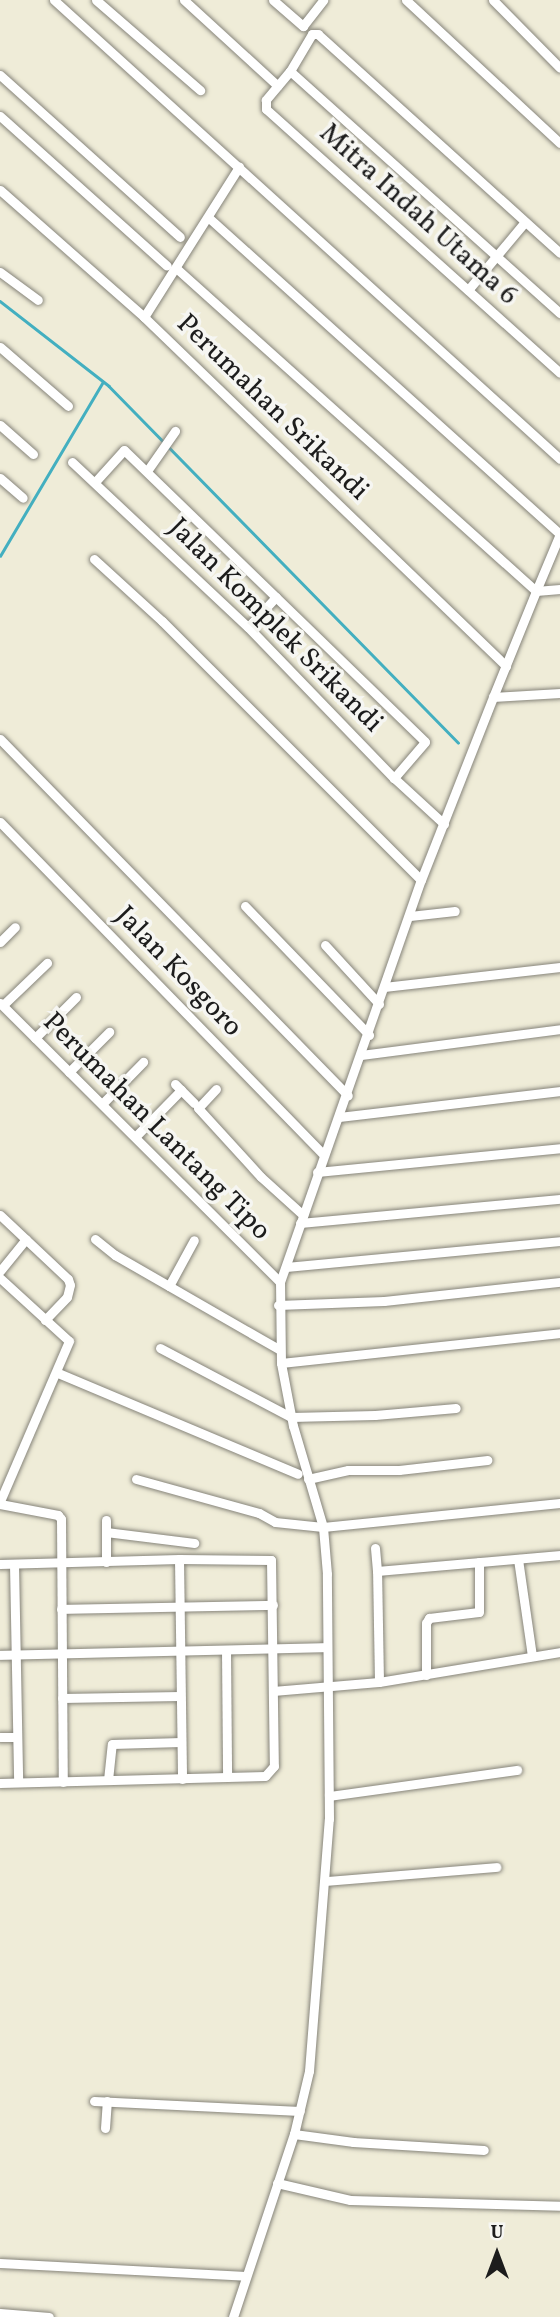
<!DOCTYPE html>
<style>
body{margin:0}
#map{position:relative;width:560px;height:2317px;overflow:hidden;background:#efecd8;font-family:Vollkorn,serif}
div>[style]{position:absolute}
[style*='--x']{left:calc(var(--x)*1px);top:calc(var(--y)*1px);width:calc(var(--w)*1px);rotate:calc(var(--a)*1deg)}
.stream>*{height:2.5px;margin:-1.25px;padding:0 1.25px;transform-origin:1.25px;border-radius:1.25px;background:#43afc0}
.roads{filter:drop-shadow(0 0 2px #86847a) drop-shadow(0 0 2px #86847a)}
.street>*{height:9px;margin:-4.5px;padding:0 4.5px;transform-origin:4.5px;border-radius:4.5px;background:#fff}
span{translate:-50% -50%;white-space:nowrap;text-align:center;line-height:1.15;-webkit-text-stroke:7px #f6f6f2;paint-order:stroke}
.street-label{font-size:28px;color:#1c1c1c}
.north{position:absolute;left:462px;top:2219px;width:70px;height:70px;-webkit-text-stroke:5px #f6f6f2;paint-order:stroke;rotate:0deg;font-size:19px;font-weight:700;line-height:28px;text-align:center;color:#1c1c1c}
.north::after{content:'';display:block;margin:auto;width:24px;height:32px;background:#1c1c1c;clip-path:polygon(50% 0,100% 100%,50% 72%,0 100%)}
</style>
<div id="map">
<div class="stream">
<i style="--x:0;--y:301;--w:138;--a:37.9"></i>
<i style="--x:109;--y:386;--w:499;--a:45.6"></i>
<i style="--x:0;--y:556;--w:202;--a:-59.4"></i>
</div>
<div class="roads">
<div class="street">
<i style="--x:54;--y:0;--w:683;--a:42.21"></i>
<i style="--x:96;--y:0;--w:138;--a:40.9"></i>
<i style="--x:184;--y:0;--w:127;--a:42.5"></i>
<i style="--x:273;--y:0;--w:40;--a:41"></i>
<i style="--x:303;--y:26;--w:33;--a:-52"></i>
<i style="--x:406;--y:0;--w:210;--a:42.9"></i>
<i style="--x:493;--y:0;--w:95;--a:45.4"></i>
<i style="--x:290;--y:71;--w:363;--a:41.9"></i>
<i style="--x:0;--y:75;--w:242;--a:42"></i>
<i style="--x:0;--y:116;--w:224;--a:41.9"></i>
<i style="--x:0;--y:190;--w:192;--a:41.4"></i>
<i style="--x:144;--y:317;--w:503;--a:43.95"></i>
<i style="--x:209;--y:218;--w:472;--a:42"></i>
<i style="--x:560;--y:253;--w:326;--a:-137.9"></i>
<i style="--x:318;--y:34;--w:6;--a:180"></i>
<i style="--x:312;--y:34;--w:43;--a:120.7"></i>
<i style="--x:290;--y:71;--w:38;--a:130"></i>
<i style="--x:266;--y:100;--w:9;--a:90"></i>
<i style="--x:266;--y:109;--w:395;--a:41.9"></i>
<i style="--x:176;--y:268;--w:484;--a:41.9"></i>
<i style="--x:536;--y:591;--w:62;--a:-67.2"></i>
<i style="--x:0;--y:272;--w:47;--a:36.4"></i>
<i style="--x:468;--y:290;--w:87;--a:-50.1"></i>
<i style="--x:144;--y:317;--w:178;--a:-57.7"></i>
<i style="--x:0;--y:347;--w:90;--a:40.9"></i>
<i style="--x:0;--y:425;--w:44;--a:41.3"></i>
<i style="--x:72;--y:462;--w:241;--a:43.2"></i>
<i style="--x:248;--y:627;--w:210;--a:46"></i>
<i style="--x:394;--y:778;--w:68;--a:42.6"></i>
<i style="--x:147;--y:471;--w:49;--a:-55"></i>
<i style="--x:0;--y:478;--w:30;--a:41"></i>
<i style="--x:95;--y:482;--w:43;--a:-47.8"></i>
<i style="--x:124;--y:450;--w:419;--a:44.1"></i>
<i style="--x:425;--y:742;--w:48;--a:130.7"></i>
<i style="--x:94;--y:559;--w:92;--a:42.4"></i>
<i style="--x:162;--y:621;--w:366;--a:45"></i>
<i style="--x:248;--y:627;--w:41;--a:-47"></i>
<i style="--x:493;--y:697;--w:67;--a:-3.4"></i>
<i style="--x:0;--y:739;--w:498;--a:45.7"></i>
<i style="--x:0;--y:822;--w:463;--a:45.8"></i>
<i style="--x:245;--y:906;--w:179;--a:46.1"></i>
<i style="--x:410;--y:916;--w:45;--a:-6.3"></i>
<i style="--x:0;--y:942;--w:21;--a:-45"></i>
<i style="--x:325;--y:945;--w:80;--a:47.5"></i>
<i style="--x:384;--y:987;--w:177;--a:-6.5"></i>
<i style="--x:0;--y:1003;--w:395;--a:44.9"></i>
<i style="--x:3;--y:1005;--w:61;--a:-43.7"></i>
<i style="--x:35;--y:1038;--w:58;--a:-45"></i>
<i style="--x:361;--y:1055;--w:201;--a:-7.4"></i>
<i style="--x:69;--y:1072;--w:57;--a:-45"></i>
<i style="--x:175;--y:1084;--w:27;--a:45"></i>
<i style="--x:216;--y:1089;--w:26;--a:133"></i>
<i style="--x:198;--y:1108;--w:93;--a:47.6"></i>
<i style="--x:261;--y:1177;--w:57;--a:42.1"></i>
<i style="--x:102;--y:1104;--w:59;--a:-45.7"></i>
<i style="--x:339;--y:1117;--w:223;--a:-6.7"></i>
<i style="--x:135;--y:1137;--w:66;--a:-45.6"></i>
<i style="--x:317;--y:1172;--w:244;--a:-5.6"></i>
<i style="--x:0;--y:1215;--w:93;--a:43.3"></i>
<i style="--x:68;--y:1279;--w:6;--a:72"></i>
<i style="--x:70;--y:1285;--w:12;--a:104"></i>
<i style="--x:67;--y:1297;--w:32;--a:134"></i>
<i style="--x:300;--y:1223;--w:261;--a:-5.3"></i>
<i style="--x:95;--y:1239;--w:26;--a:39"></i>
<i style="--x:115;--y:1255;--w:190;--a:29.9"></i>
<i style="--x:286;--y:1267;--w:275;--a:-5.4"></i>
<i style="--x:0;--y:1271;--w:41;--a:-50.9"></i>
<i style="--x:0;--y:1278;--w:93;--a:42.4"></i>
<i style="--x:69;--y:1341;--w:174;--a:113.3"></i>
<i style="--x:169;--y:1286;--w:52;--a:-61.5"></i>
<i style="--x:278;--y:1305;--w:106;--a:-2.2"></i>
<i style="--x:384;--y:1301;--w:177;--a:-6.2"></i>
<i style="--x:160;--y:1348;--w:148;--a:27.8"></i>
<i style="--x:291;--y:1417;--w:84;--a:-1.4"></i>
<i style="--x:375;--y:1415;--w:81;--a:-4.9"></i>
<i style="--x:281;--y:1363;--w:281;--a:-6.1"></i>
<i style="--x:58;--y:1373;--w:260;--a:22.8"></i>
<i style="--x:136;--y:1479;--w:128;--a:15.5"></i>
<i style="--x:259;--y:1513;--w:18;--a:29"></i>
<i style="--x:275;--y:1522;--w:48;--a:5.9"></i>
<i style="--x:323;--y:1527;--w:238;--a:-5.8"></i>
<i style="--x:308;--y:1479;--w:41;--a:-12.7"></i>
<i style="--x:348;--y:1470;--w:51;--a:0"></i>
<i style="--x:399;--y:1470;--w:89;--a:-6.5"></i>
<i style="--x:0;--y:1504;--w:59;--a:10.7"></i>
<i style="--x:58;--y:1515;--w:5;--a:53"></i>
<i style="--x:61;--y:1519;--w:263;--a:89.6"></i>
<i style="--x:106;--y:1520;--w:42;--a:90"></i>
<i style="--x:106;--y:1532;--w:89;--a:7.1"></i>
<i style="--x:375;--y:1548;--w:23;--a:85"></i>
<i style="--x:377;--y:1571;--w:184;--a:-5"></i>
<i style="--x:179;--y:1559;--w:220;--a:89.2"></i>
<i style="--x:518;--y:1559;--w:98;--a:81.8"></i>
<i style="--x:0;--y:1564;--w:179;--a:-1.6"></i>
<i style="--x:179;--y:1559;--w:92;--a:0.6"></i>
<i style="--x:271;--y:1560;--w:206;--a:89.2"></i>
<i style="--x:274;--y:1766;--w:13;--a:132"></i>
<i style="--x:265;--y:1776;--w:265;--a:178.5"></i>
<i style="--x:14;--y:1564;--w:218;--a:88.9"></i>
<i style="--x:61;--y:1609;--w:212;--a:-1.1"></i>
<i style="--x:226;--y:1650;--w:127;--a:89.5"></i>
<i style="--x:0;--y:1655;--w:327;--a:-1.4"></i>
<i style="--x:426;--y:1675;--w:52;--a:-90"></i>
<i style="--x:426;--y:1623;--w:6;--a:-59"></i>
<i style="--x:429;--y:1618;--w:50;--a:-6.8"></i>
<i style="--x:479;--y:1612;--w:50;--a:-90"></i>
<i style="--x:379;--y:1682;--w:183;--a:-9.4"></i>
<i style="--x:273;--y:1691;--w:106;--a:-4.9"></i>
<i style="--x:379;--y:1682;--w:111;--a:-91"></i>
<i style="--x:62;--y:1698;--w:118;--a:-1"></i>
<i style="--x:0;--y:1737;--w:17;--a:0"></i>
<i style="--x:108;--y:1780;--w:36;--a:-84"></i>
<i style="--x:112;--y:1744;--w:69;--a:-1.7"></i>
<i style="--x:329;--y:1796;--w:190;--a:-7.9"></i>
<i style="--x:326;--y:1881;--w:171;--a:-4.7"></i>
<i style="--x:94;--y:2101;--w:206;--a:2.8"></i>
<i style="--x:105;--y:2128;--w:27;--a:-86"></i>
<i style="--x:294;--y:2134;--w:60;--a:7.7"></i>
<i style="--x:353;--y:2142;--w:131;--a:3.5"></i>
<i style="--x:277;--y:2183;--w:75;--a:13.1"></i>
<i style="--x:350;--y:2200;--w:210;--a:1.6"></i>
<i style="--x:0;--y:2263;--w:246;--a:3"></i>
<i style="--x:0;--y:2313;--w:49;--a:4.7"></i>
<i style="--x:233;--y:2317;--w:193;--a:-71.6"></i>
<i style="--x:294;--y:2134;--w:65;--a:-76.6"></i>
<i style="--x:309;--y:2071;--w:253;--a:-85.5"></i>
<i style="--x:329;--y:1819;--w:245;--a:-90.5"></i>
<i style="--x:327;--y:1574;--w:47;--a:-94.9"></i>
<i style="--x:323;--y:1527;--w:105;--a:-106.5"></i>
<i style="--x:293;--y:1426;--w:64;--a:-100.8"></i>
<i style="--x:281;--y:1363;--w:81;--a:-90.7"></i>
<i style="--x:280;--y:1282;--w:426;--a:-70.7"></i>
<i style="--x:421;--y:880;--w:197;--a:-68.5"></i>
<i style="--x:493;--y:697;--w:114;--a:-67.9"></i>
<i style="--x:536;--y:591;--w:24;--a:-5"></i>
</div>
</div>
<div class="street-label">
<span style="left:418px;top:215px;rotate:42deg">Mitra Indah Utama 6</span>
<span style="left:272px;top:408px;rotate:44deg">Perumahan Srikandi</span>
<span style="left:275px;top:626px;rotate:45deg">Jalan Komplek Srikandi</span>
<span style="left:178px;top:972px;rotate:46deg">Jalan Kosgoro</span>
<span style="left:156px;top:1127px;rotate:45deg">Perumahan Lantang Tipo</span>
</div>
<div class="north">U</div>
</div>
